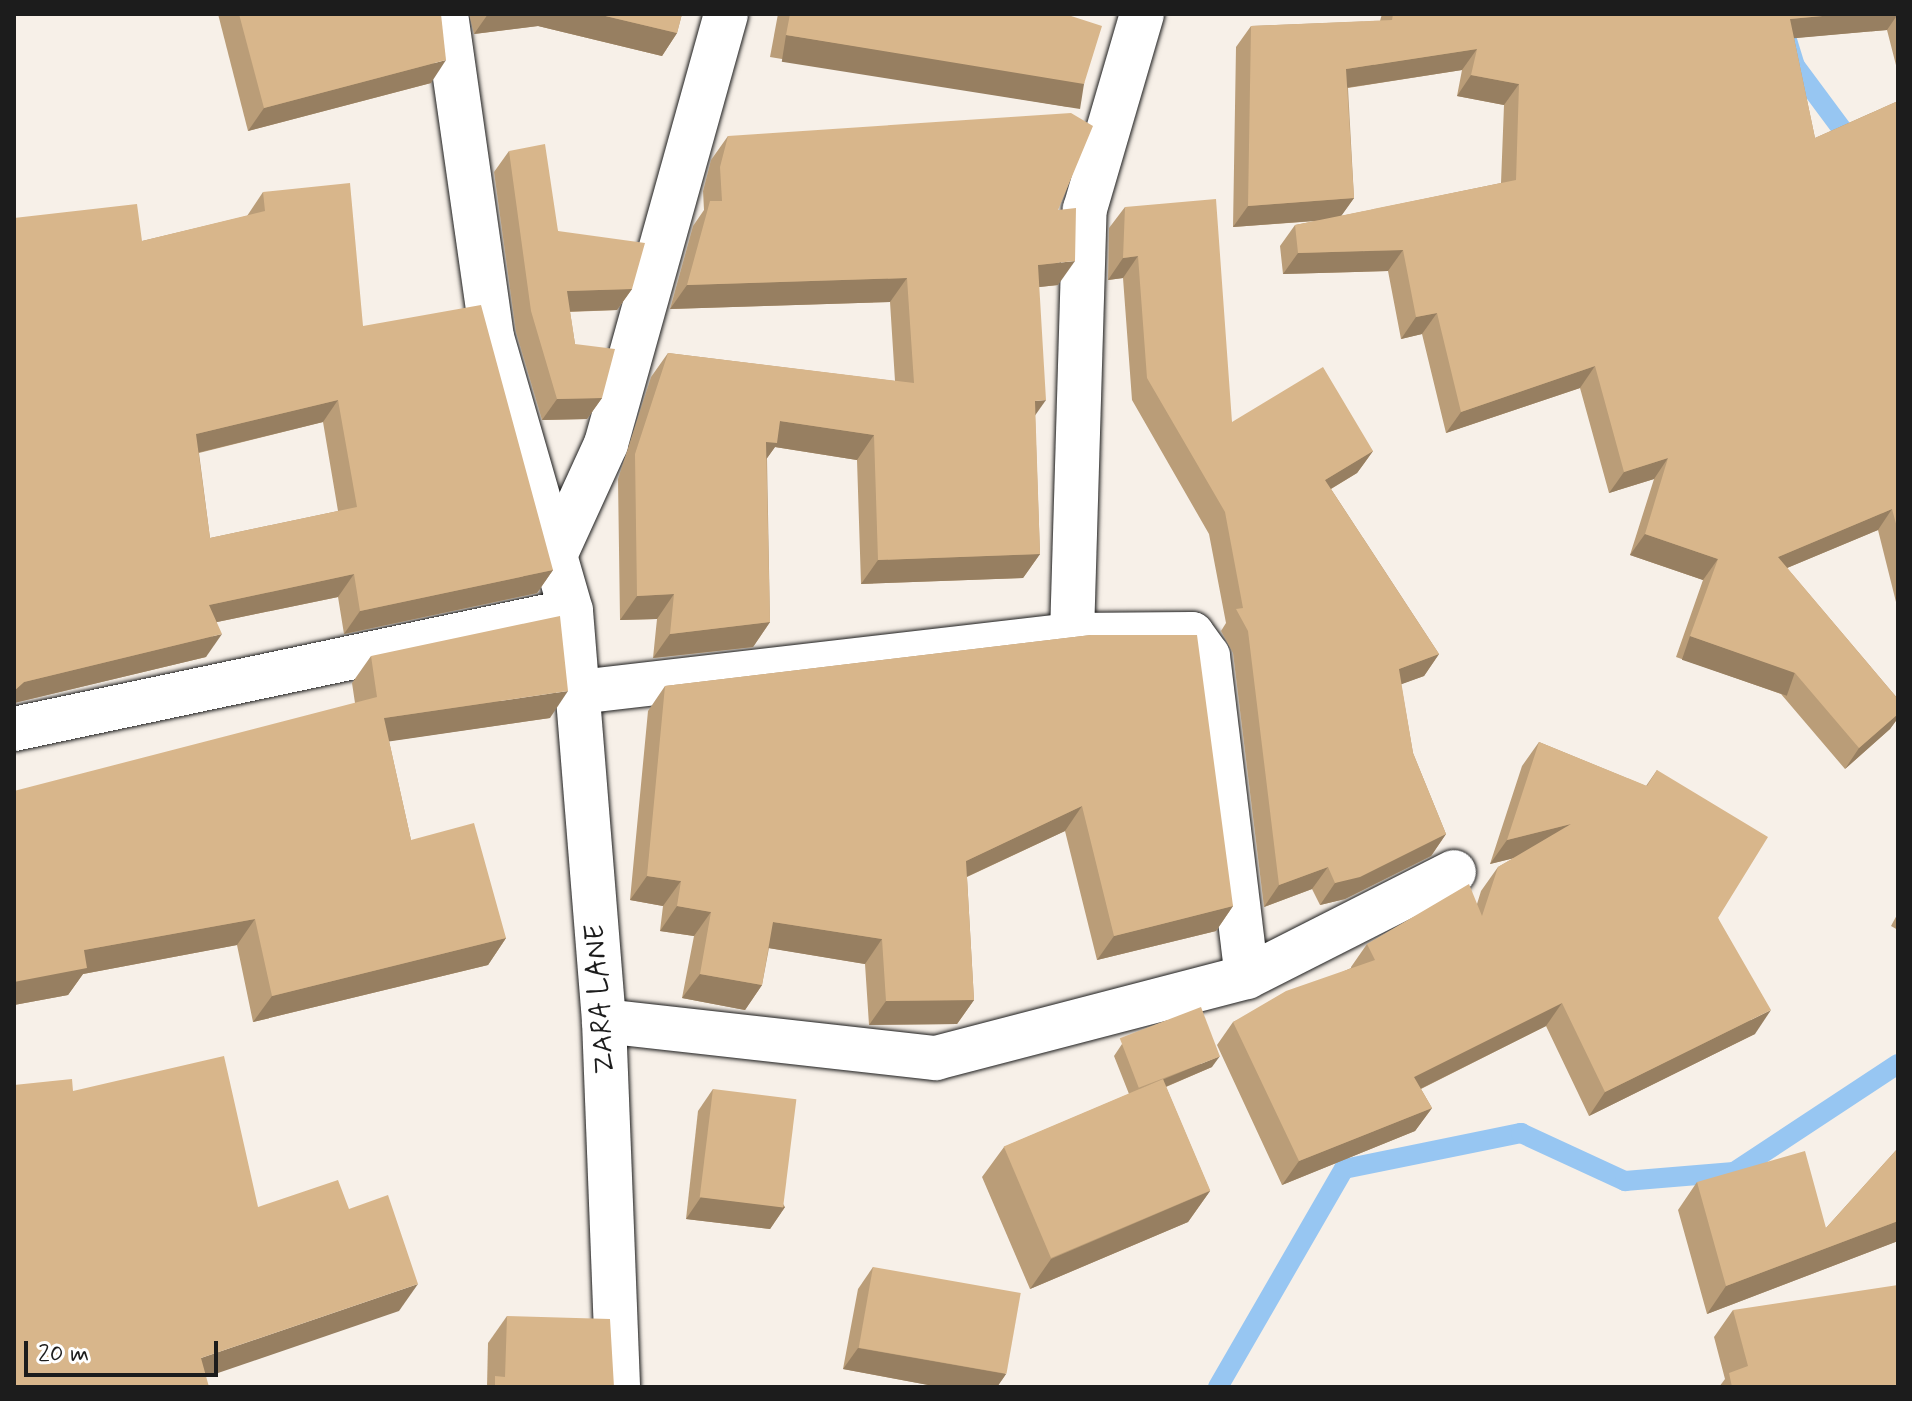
<!DOCTYPE html>
<style>
body{margin:0}
#map{position:relative;width:1912px;height:1401px;overflow:hidden;background:#f7f0e8;font-family:Mynerve,sans-serif}
div>[style]{position:absolute}
[style*='--x']{left:calc(var(--x)*1px);top:calc(var(--y)*1px);width:calc(var(--w)*1px);rotate:calc(var(--a)*1deg)}
.stream>*{height:20px;margin:-10px;padding:0 10px;transform-origin:10px;border-radius:10px;background:#97c6f2}
.roads{filter:drop-shadow(0 0 2px #1c1c1c) drop-shadow(0 0 2px #1c1c1c)}
.minor>*{height:44px;margin:-22px;padding:0 22px;transform-origin:22px;border-radius:22px;background:#fff}
.wall>*{inset:0;background:#ba9d78}
.shaded-wall>*{inset:0;background:#977f61;transform-origin:0 0}
.building>*{inset:0;background:#d8b68b;transform-origin:0 0}
span{translate:-50% -50%;white-space:nowrap;text-align:center;line-height:1.15;-webkit-text-stroke:7px #fff;paint-order:stroke}
.street-label{font-size:28px;color:#1c1c1c}
.frame{position:absolute;inset:0;border:16px solid #1c1c1c;pointer-events:none}
.scale{position:absolute;left:24px;top:1341px;width:194px;height:36px;box-sizing:border-box;border:4px solid #1c1c1c;border-top:0;padding-left:10px;font-size:24px;line-height:28px;white-space:nowrap;color:#1c1c1c;-webkit-text-stroke:6px #fff;paint-order:stroke}
</style>
<div id="map">
<div class="stream">
<i style="--x:1779;--y:14;--w:54;--a:72.9"></i>
<i style="--x:1795;--y:66;--w:102;--a:53.4"></i>
<i style="--x:1218;--y:1387;--w:252;--a:-60"></i>
<i style="--x:1344;--y:1169;--w:181;--a:-11.5"></i>
<i style="--x:1521;--y:1133;--w:115;--a:24.8"></i>
<i style="--x:1625;--y:1181;--w:109;--a:-4.7"></i>
<i style="--x:1734;--y:1172;--w:196;--a:-33.4"></i>
</div>
<div class="roads">
<div class="minor">
<i style="--x:446;--y:14;--w:326;--a:81.9"></i>
<i style="--x:492;--y:337;--w:285;--a:73.9"></i>
<i style="--x:571;--y:611;--w:411;--a:85.4"></i>
<i style="--x:604;--y:1021;--w:366;--a:87.8"></i>
<i style="--x:557;--y:551;--w:118;--a:-65.4"></i>
<i style="--x:606;--y:444;--w:446;--a:-74.4"></i>
<i style="--x:1072;--y:635;--w:426;--a:-88.3"></i>
<i style="--x:1085;--y:209;--w:203;--a:-73.7"></i>
<i style="--x:579;--y:692;--w:496;--a:-6.6"></i>
<i style="--x:1072;--y:635;--w:120;--a:-0.5"></i>
<i style="--x:1192;--y:634;--w:27;--a:54"></i>
<i style="--x:1208;--y:656;--w:323;--a:83.1"></i>
<i style="--x:14;--y:729;--w:569;--a:-11.96"></i>
<i style="--x:604;--y:1021;--w:334;--a:6.4"></i>
<i style="--x:936;--y:1058;--w:321;--a:-14.6"></i>
<i style="--x:1247;--y:977;--w:232;--a:-26.9"></i>
</div>
</div>
<div class="wall">
<i style="clip-path:polygon(218px 14px,441px 14px,431px 83px,248px 131px)"></i>
<i style="clip-path:polygon(469px 14px,682px 14px,677px 33px,662px 56px,538px 26px,474px 34px)"></i>
<i style="clip-path:polygon(778px 14px,1068px 14px,1068px 107px,770px 57px)"></i>
<i style="clip-path:polygon(evenodd,1382px 14px,1898px 14px,1898px 73px,1887px 30px,1794px 38px,1815px 138px,1898px 101px,1898px 610px,1878px 530px,1787px 568px,1898px 699px,1898px 718px,1890px 729px,1845px 769px,1781px 694px,1676px 657px,1703px 580px,1630px 555px,1654px 479px,1609px 493px,1580px 388px,1446px 433px,1422px 334px,1401px 339px,1388px 271px,1283px 274px,1280px 246px,1295px 225px,1316px 221px,1233px 227px,1236px 47px,1251px 26px,1380px 21px,1382px 14px,1462px 70px,1457px 96px,1504px 105px,1501px 183px,1341px 216px,1354px 198px,1348px 88px,1462px 70px)"></i>
<i style="clip-path:polygon(728px 136px,1058px 210px,1058px 285px,1039px 287px,1035px 416px,1040px 554px,1023px 578px,861px 584px,857px 460px,775px 447px,767px 458px,770px 622px,753px 647px,653px 658px,657px 619px,620px 620px,618px 479px,651px 377px,668px 353px,895px 381px,890px 302px,670px 309px,693px 226px,704px 210px,703px 191px,711px 160px)"></i>
<i style="clip-path:polygon(509px 151px,558px 231px,632px 289px,617px 310px,570px 312px,575px 344px,602px 398px,587px 419px,542px 420px,516px 332px,494px 172px)"></i>
<i style="clip-path:polygon(evenodd,263px 192px,363px 326px,553px 570px,537px 593px,344px 634px,338px 597px,217px 622px,206px 657px,14px 703px,14px 218px,142px 241px,247px 216px,263px 192px,323px 422px,338px 511px,210px 538px,199px 453px,323px 422px)"></i>
<i style="clip-path:polygon(1125px 207px,1232px 422px,1373px 451px,1357px 473px,1331px 489px,1439px 654px,1424px 676px,1401px 684px,1413px 753px,1446px 834px,1431px 856px,1345px 899px,1320px 905px,1312px 889px,1264px 907px,1233px 653px,1221px 631px,1226px 623px,1209px 534px,1132px 400px,1123px 278px,1108px 280px,1109px 228px)"></i>
<i style="clip-path:polygon(1091px 635px,1233px 906px,1216px 931px,1097px 960px,1065px 831px,967px 877px,974px 1000px,957px 1024px,869px 1025px,865px 964px,769px 948px,762px 985px,745px 1010px,682px 998px,694px 936px,660px 931px,663px 906px,630px 900px,648px 711px,665px 686px)"></i>
<i style="clip-path:polygon(371px 656px,550px 718px,389px 741px,411px 840px,506px 938px,488px 965px,253px 1022px,237px 945px,83px 974px,68px 995px,14px 1005px,355px 703px,352px 683px)"></i>
<i style="clip-path:polygon(1539px 742px,1646px 786px,1657px 770px,1718px 918px,1755px 1034px,1589px 1116px,1546px 1026px,1421px 1089px,1432px 1108px,1415px 1131px,1282px 1185px,1217px 1045px,1233px 1022px,1351px 968px,1351px 967px,1367px 944px,1477px 904px,1481px 891px,1498px 867px,1514px 858px,1490px 864px,1522px 766px)"></i>
<i style="clip-path:polygon(1898px 913px,1898px 930px,1891px 926px)"></i>
<i style="clip-path:polygon(1122px 1044px,1212px 1067px,1166px 1087px,1210px 1191px,1188px 1222px,1030px 1289px,982px 1177px,1004px 1147px,1129px 1094px,1114px 1056px)"></i>
<i style="clip-path:polygon(713px 1089px,785px 1207px,770px 1229px,686px 1219px,698px 1111px)"></i>
<i style="clip-path:polygon(1898px 1148px,1898px 1241px,1707px 1314px,1678px 1210px,1697px 1182px,1826px 1228px)"></i>
<i style="clip-path:polygon(873px 1267px,1006px 1374px,997px 1387px,939px 1387px,843px 1369px,858px 1289px)"></i>
<i style="clip-path:polygon(1733px 1310px,1898px 1387px,1719px 1387px,1725px 1379px,1714px 1337px)"></i>
<i style="clip-path:polygon(507px 1316px,614px 1387px,487px 1387px,488px 1343px)"></i>
</div>
<div class="shaded-wall">
<i style="clip-path:polygon(488px 14px,597px 14px,677px 33px,662px 56px,538px 26px,474px 34px)"></i>
<i style="clip-path:polygon(1844px 14px,1898px 14px,1887px 30px,1775px 40px,1790px 19px)"></i>
<i style="left:786px;top:35px;width:302px;height:27px;rotate:9deg"></i>
<i style="clip-path:polygon(1477px 49px,1462px 70px,1332px 90px,1346px 69px)"></i>
<i style="clip-path:polygon(446px 60px,431px 83px,248px 131px,264px 108px)"></i>
<i style="clip-path:polygon(1471px 75px,1519px 84px,1504px 105px,1457px 96px)"></i>
<i style="clip-path:polygon(1354px 198px,1339px 219px,1233px 227px,1248px 206px)"></i>
<i style="clip-path:polygon(1403px 250px,1388px 271px,1283px 274px,1298px 253px)"></i>
<i style="clip-path:polygon(1138px 256px,1123px 278px,1108px 280px,1123px 258px)"></i>
<i style="clip-path:polygon(1075px 261px,1058px 285px,1021px 289px,1038px 265px)"></i>
<i style="clip-path:polygon(907px 278px,890px 302px,670px 309px,687px 285px)"></i>
<i style="clip-path:polygon(632px 289px,617px 310px,552px 312px,567px 291px)"></i>
<i style="clip-path:polygon(1437px 313px,1422px 334px,1401px 339px,1416px 317px)"></i>
<i style="clip-path:polygon(1595px 366px,1580px 388px,1446px 433px,1461px 412px)"></i>
<i style="clip-path:polygon(602px 398px,587px 419px,542px 420px,557px 399px)"></i>
<i style="clip-path:polygon(338px 400px,323px 422px,180px 457px,196px 434px)"></i>
<i style="clip-path:polygon(1046px 400px,1029px 424px,1035px 401px)"></i>
<i style="clip-path:polygon(780px 421px,874px 435px,857px 460px,775px 447px,760px 468px,749px 466px)"></i>
<i style="clip-path:polygon(1373px 451px,1357px 473px,1309px 502px,1325px 480px)"></i>
<i style="clip-path:polygon(1668px 458px,1654px 479px,1609px 493px,1624px 472px)"></i>
<i style="clip-path:polygon(1892px 509px,1878px 530px,1763px 578px,1778px 557px)"></i>
<i style="clip-path:polygon(1645px 534px,1718px 559px,1703px 580px,1630px 555px)"></i>
<i style="clip-path:polygon(1040px 554px,1023px 578px,861px 584px,878px 560px)"></i>
<i style="clip-path:polygon(553px 570px,537px 593px,344px 634px,360px 611px)"></i>
<i style="clip-path:polygon(354px 574px,338px 597px,193px 627px,209px 605px)"></i>
<i style="clip-path:polygon(674px 594px,657px 619px,620px 620px,637px 596px)"></i>
<i style="clip-path:polygon(770px 622px,753px 647px,653px 658px,670px 634px)"></i>
<i style="clip-path:polygon(222px 634px,206px 657px,14px 703px,14px 691px,24px 682px)"></i>
<i style="left:1690px;top:636px;width:111px;height:25px;rotate:19deg"></i>
<i style="clip-path:polygon(1439px 654px,1424px 676px,1383px 691px,1399px 669px)"></i>
<i style="clip-path:polygon(568px 691px,550px 718px,365px 745px,384px 718px)"></i>
<i style="clip-path:polygon(1898px 714px,1898px 718px,1890px 729px,1845px 769px,1859px 748px)"></i>
<i style="clip-path:polygon(1082px 806px,1065px 831px,949px 885px,966px 861px)"></i>
<i style="clip-path:polygon(1571px 824px,1555px 848px,1490px 864px,1507px 840px)"></i>
<i style="clip-path:polygon(1446px 834px,1431px 856px,1345px 899px,1320px 905px,1335px 883px)"></i>
<i style="clip-path:polygon(1328px 867px,1312px 889px,1264px 907px,1279px 885px)"></i>
<i style="clip-path:polygon(647px 876px,681px 881px,663px 906px,630px 900px)"></i>
<i style="clip-path:polygon(677px 906px,711px 912px,694px 936px,660px 931px)"></i>
<i style="clip-path:polygon(1233px 906px,1216px 931px,1097px 960px,1114px 936px)"></i>
<i style="clip-path:polygon(255px 919px,237px 945px,83px 974px,68px 995px,14px 1005px,14px 982px,84px 950px)"></i>
<i style="clip-path:polygon(773px 922px,882px 939px,865px 964px,756px 946px)"></i>
<i style="clip-path:polygon(506px 938px,488px 965px,253px 1022px,272px 996px)"></i>
<i style="clip-path:polygon(700px 974px,762px 985px,745px 1010px,682px 998px)"></i>
<i style="clip-path:polygon(974px 1000px,957px 1024px,869px 1025px,886px 1001px)"></i>
<i style="clip-path:polygon(1562px 1003px,1546px 1026px,1398px 1100px,1414px 1077px)"></i>
<i style="clip-path:polygon(1771px 1010px,1755px 1034px,1589px 1116px,1605px 1092px)"></i>
<i style="clip-path:polygon(1220px 1056px,1212px 1067px,1132px 1101px,1140px 1089px)"></i>
<i style="clip-path:polygon(1432px 1108px,1415px 1131px,1282px 1185px,1299px 1161px)"></i>
<i style="clip-path:polygon(1210px 1191px,1188px 1222px,1030px 1289px,1051px 1259px)"></i>
<i style="clip-path:polygon(701px 1197px,785px 1207px,770px 1229px,686px 1219px)"></i>
<i style="clip-path:polygon(1898px 1221px,1898px 1241px,1707px 1314px,1726px 1286px)"></i>
<i style="clip-path:polygon(418px 1284px,399px 1311px,183px 1385px,201px 1358px)"></i>
<i style="clip-path:polygon(858px 1348px,1006px 1374px,997px 1387px,939px 1387px,843px 1369px)"></i>
</div>
<div class="building">
<i style="clip-path:polygon(239px 14px,441px 14px,446px 60px,264px 108px)"></i>
<i style="clip-path:polygon(597px 14px,682px 14px,677px 33px)"></i>
<i style="clip-path:polygon(790px 14px,1068px 14px,1068px 15px,1102px 26px,1084px 84px,786px 35px)"></i>
<i style="clip-path:polygon(1393px 14px,1844px 14px,1790px 19px,1815px 138px,1898px 101px,1898px 531px,1892px 509px,1778px 557px,1898px 699px,1898px 714px,1859px 748px,1795px 673px,1690px 636px,1718px 559px,1645px 534px,1668px 458px,1624px 472px,1595px 366px,1461px 412px,1437px 313px,1416px 317px,1403px 250px,1298px 253px,1295px 225px,1516px 180px,1519px 84px,1471px 75px,1477px 49px,1346px 69px,1354px 198px,1248px 206px,1251px 26px,1392px 20px)"></i>
<i style="clip-path:polygon(1071px 113px,1093px 126px,1058px 210px,1076px 208px,1075px 261px,1038px 265px,1046px 400px,1035px 401px,1040px 554px,878px 560px,874px 435px,780px 421px,777px 443px,766px 442px,770px 622px,670px 634px,674px 594px,637px 596px,635px 454px,668px 353px,914px 383px,907px 278px,687px 285px,710px 201px,722px 201px,720px 167px,728px 136px)"></i>
<i style="clip-path:polygon(545px 144px,558px 231px,645px 243px,632px 289px,567px 291px,575px 344px,615px 349px,602px 398px,557px 399px,531px 311px,509px 151px)"></i>
<i style="clip-path:polygon(evenodd,350px 183px,363px 326px,481px 305px,553px 570px,360px 611px,354px 574px,209px 605px,222px 634px,24px 682px,14px 691px,14px 218px,137px 204px,142px 241px,265px 211px,263px 192px,350px 183px,338px 400px,357px 507px,210px 538px,196px 434px,338px 400px)"></i>
<i style="clip-path:polygon(1216px 199px,1232px 422px,1323px 367px,1373px 451px,1325px 480px,1439px 654px,1399px 669px,1413px 753px,1446px 834px,1360px 877px,1335px 883px,1328px 867px,1279px 885px,1248px 631px,1236px 609px,1243px 608px,1225px 512px,1147px 378px,1138px 256px,1123px 258px,1125px 207px)"></i>
<i style="clip-path:polygon(560px 616px,568px 691px,384px 718px,411px 840px,474px 823px,506px 938px,272px 996px,255px 919px,84px 950px,87px 968px,14px 982px,14px 791px,377px 697px,371px 656px)"></i>
<i style="clip-path:polygon(1091px 635px,1197px 635px,1233px 906px,1114px 936px,1082px 806px,966px 861px,974px 1000px,886px 1001px,882px 939px,773px 922px,762px 985px,700px 974px,711px 912px,677px 906px,681px 881px,647px 876px,665px 686px)"></i>
<i style="clip-path:polygon(1539px 742px,1647px 786px,1657px 770px,1768px 837px,1718px 918px,1771px 1010px,1605px 1092px,1562px 1003px,1414px 1077px,1432px 1108px,1299px 1161px,1233px 1022px,1286px 991px,1375px 960px,1367px 944px,1469px 884px,1482px 916px,1498px 867px,1571px 824px,1507px 840px)"></i>
<i style="left:1201px;top:1007px;width:53px;height:87px;rotate:69deg"></i>
<i style="clip-path:polygon(224px 1056px,258px 1207px,338px 1180px,349px 1209px,388px 1195px,418px 1284px,201px 1358px,209px 1387px,14px 1387px,14px 1085px,72px 1079px,73px 1091px)"></i>
<i style="left:1163px;top:1079px;width:121px;height:173px;rotate:67deg"></i>
<i style="left:713px;top:1089px;width:84px;height:109px;rotate:7deg"></i>
<i style="clip-path:polygon(1898px 1148px,1898px 1221px,1726px 1286px,1697px 1182px,1805px 1151px,1826px 1228px)"></i>
<i style="left:873px;top:1267px;width:150px;height:82px;rotate:10deg"></i>
<i style="clip-path:polygon(1898px 1285px,1898px 1387px,1732px 1387px,1729px 1373px,1748px 1366px,1733px 1310px)"></i>
<i style="clip-path:polygon(507px 1316px,610px 1319px,614px 1387px,495px 1387px,495px 1376px,505px 1377px)"></i>
</div>
<div class="street-label">
<span style="left:601px;top:999px;rotate:-94deg">ZARA LANE</span>
</div>
<div class="frame"></div>
<div class="scale">20 m</div>
</div>
